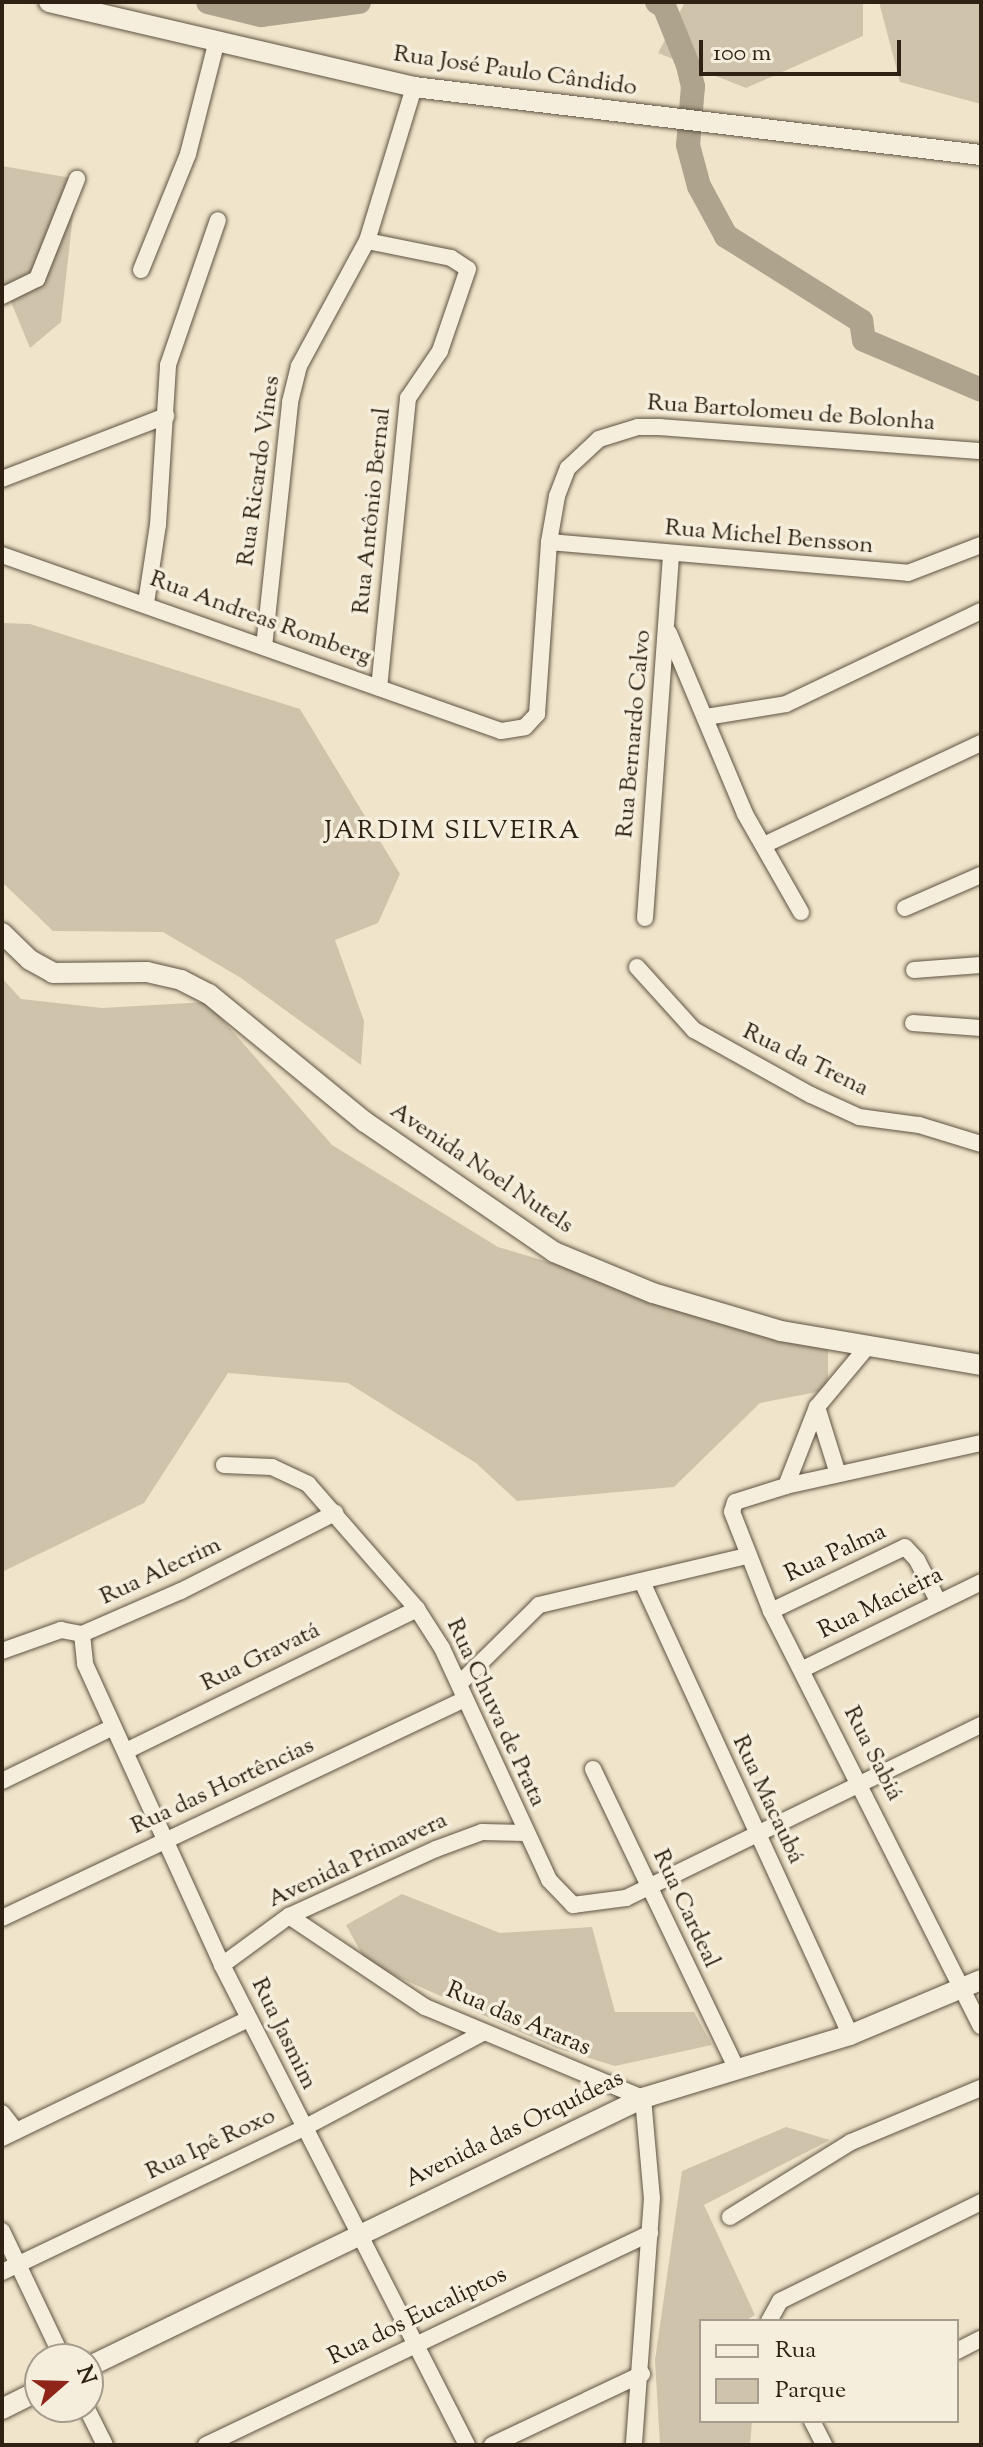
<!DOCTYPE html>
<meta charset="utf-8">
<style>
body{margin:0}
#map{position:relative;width:983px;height:2447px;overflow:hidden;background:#f0e5ca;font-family:"Sorts Mill Goudy",serif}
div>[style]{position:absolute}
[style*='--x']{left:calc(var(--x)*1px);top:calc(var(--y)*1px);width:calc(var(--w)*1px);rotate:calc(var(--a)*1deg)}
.green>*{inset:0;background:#cfc4ab}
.river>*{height:24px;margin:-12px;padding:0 12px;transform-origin:12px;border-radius:12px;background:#aea38c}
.roads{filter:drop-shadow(0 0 2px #5f5342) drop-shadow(0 0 2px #5f5342)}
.minor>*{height:16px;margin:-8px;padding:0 8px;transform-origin:8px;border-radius:8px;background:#f5eedd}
.tertiary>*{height:20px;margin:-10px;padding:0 10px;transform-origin:10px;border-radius:10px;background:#f5eedd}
span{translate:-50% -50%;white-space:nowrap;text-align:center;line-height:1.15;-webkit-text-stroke:7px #f5eedd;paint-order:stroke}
.street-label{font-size:24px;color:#2f2214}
.neighbourhood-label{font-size:26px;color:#2f2214;letter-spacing:2px}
.frame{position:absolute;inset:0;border:4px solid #2f2214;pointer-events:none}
.legend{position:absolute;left:699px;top:2319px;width:260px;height:104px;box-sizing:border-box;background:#f5eedd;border:2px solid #a69c8d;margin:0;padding:10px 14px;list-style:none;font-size:24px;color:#2f2214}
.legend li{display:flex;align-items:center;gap:16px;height:40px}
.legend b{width:40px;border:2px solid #a69c8d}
.north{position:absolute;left:24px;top:2343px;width:80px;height:80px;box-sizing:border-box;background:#f5eedd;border:2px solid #a69c8d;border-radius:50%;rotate:70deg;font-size:22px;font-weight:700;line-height:32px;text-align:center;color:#2f2214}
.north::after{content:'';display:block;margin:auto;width:28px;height:36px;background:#8f2418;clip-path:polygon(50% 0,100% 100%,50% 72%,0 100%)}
.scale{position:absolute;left:699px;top:40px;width:202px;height:36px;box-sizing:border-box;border:4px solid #2f2214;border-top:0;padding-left:10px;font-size:24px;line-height:28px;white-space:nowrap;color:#2f2214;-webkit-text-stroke:6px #f5eedd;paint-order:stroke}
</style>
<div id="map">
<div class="green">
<i style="clip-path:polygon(685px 2px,863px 2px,863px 36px,746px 88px,658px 53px)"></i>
<i style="clip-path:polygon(879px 2px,981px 2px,981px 104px,900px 82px)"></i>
<i style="clip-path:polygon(2px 166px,77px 179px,61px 322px,30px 348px,2px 280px)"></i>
<i style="clip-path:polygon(2px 623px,30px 624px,300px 709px,400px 874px,378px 923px,335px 940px,364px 1021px,361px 1065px,241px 978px,163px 932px,53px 931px,2px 882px)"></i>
<i style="clip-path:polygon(2px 978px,21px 999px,102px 1008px,207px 1002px,332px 1145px,498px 1247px,828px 1345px,828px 1390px,760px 1403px,674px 1487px,517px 1501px,476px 1463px,348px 1383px,228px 1373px,144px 1503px,2px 1572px)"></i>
<i style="clip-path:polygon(402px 1894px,500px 1933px,592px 1927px,615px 2012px,694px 2012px,712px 2045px,615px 2066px,556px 2048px,367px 1963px,346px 1925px)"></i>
<i style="clip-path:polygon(786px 2127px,830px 2140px,704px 2205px,755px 2315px,745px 2321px,701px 2321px,701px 2421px,752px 2421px,750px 2445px,660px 2445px,655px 2360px,682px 2171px)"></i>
</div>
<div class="river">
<i style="--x:208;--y:2;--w:55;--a:13.8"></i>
<i style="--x:261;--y:15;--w:99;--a:-7.6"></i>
<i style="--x:657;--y:2;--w:8;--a:30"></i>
<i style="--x:664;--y:6;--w:64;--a:67.9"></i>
<i style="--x:688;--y:65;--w:22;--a:77"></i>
<i style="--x:693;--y:86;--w:59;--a:94.8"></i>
<i style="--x:688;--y:145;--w:42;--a:75"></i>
<i style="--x:699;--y:186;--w:57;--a:61.6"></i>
<i style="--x:726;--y:236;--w:160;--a:32.2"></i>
<i style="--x:861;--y:321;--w:19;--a:81"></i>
<i style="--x:864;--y:340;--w:127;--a:23.1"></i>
</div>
<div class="roads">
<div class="minor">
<i style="--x:367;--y:241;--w:86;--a:11.4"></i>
<i style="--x:451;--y:258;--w:20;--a:33"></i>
<i style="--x:468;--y:269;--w:87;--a:108.9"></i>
<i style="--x:440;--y:351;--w:57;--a:124.2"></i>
<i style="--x:408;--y:398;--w:291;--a:95.7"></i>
<i style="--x:141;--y:270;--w:125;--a:-67.9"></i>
<i style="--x:188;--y:154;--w:114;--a:-75.7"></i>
<i style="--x:2;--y:296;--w:39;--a:-26"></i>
<i style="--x:37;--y:279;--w:108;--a:-68.2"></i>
<i style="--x:2;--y:479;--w:176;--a:-21"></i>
<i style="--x:549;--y:542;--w:360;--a:4.9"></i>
<i style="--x:908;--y:573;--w:78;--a:-21"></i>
<i style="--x:2;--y:555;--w:529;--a:19.43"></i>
<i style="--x:501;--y:731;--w:24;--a:-9"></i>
<i style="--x:525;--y:727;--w:18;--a:-47"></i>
<i style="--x:537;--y:714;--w:172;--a:-86"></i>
<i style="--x:549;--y:542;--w:47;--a:-80.1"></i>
<i style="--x:557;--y:496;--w:30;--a:-69"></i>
<i style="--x:568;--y:468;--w:42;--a:-43.1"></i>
<i style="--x:599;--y:439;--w:41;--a:-17.1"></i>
<i style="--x:638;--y:427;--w:22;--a:0"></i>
<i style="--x:660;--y:427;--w:322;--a:4.3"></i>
<i style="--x:146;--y:603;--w:79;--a:-81.3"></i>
<i style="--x:158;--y:525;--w:160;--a:-86.4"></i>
<i style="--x:168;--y:365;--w:153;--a:-71"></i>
<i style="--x:669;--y:633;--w:196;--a:67.2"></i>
<i style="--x:745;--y:814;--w:113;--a:60.3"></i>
<i style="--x:264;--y:647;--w:246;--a:-83.9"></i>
<i style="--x:290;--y:402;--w:37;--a:-76"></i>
<i style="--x:299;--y:366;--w:142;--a:-61.5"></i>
<i style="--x:367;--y:241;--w:161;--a:-73"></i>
<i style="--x:706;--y:717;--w:81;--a:-9.2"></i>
<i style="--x:786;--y:704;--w:216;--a:-25.5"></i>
<i style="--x:766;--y:844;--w:238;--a:-25.2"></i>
<i style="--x:905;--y:908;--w:83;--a:-23.5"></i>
<i style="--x:645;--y:918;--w:365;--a:-85.9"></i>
<i style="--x:637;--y:967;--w:85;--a:47.9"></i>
<i style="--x:694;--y:1030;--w:134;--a:29.1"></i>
<i style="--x:811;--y:1095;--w:53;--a:24.6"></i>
<i style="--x:859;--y:1117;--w:61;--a:7.6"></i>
<i style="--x:919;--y:1125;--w:65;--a:17"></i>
<i style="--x:914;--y:970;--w:67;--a:-4.3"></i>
<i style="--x:913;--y:1023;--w:68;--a:4.2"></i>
<i style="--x:817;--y:1407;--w:70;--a:72.6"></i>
<i style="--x:981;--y:1443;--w:200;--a:167.6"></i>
<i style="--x:786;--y:1486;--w:53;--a:162.6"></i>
<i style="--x:735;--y:1502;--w:10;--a:107"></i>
<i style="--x:732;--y:1512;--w:106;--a:68.5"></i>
<i style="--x:771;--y:1611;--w:465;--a:63.2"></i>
<i style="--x:224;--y:1465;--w:48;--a:2.4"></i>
<i style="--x:272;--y:1467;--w:40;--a:25"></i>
<i style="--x:308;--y:1484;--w:166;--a:48.9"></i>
<i style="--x:417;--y:1609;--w:46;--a:57.3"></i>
<i style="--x:442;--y:1648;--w:255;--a:65.2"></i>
<i style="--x:549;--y:1880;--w:35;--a:46"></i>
<i style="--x:573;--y:1905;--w:53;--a:-7.5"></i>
<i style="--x:626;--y:1898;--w:395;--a:-26"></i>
<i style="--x:786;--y:1486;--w:85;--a:-68.6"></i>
<i style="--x:817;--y:1407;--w:80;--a:-50.1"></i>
<i style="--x:643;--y:1584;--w:496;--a:65.3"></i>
<i style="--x:771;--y:1611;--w:148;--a:-25.5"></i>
<i style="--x:905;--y:1547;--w:18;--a:47"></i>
<i style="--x:917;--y:1560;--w:48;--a:62.9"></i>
<i style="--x:82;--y:1634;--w:30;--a:84"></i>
<i style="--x:85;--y:1664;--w:331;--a:65.5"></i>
<i style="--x:222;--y:1965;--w:539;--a:62.96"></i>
<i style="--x:2;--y:1651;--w:63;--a:-19.6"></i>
<i style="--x:61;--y:1630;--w:21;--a:11"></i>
<i style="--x:82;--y:1634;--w:108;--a:-23.5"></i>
<i style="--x:181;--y:1591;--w:173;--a:-26.9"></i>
<i style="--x:803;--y:1669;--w:198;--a:-26"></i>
<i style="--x:459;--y:1684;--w:112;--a:-44.6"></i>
<i style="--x:539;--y:1605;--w:214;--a:-13.3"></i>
<i style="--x:126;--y:1751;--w:324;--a:-26"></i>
<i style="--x:593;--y:1769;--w:331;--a:64.4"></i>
<i style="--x:2;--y:1781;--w:123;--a:-25.9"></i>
<i style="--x:289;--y:1916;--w:164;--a:33.8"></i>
<i style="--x:425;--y:2007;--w:236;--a:22.7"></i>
<i style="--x:643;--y:2098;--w:100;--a:84.9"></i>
<i style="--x:652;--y:2198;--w:248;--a:94.2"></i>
<i style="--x:2;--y:1918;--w:512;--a:-25.31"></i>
<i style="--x:222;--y:1965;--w:83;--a:-36.2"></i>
<i style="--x:289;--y:1916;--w:162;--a:-24.5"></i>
<i style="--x:436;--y:1849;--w:49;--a:-20.3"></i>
<i style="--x:482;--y:1832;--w:43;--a:1.3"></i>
<i style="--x:2;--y:2113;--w:23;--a:52"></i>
<i style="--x:2;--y:2138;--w:273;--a:-25.8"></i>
<i style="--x:730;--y:2217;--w:142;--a:-31.8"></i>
<i style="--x:851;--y:2142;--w:141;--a:-22.6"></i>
<i style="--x:2;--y:2231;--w:142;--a:64.5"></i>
<i style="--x:2;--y:2272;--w:332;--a:-25.5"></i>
<i style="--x:302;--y:2129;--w:203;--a:-28"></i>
<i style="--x:769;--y:2321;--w:23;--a:-61"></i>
<i style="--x:780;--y:2301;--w:224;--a:-26.2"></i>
<i style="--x:957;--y:2351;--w:27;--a:-27"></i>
<i style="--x:86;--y:2407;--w:42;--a:63.4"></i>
<i style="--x:812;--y:2421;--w:27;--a:63"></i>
<i style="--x:206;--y:2445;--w:492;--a:-25.5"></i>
<i style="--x:492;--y:2445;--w:166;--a:-25.3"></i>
</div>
<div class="tertiary">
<i style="--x:49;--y:2;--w:375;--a:13.1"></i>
<i style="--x:414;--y:87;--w:571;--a:6.84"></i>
<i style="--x:2;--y:933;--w:39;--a:44"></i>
<i style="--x:30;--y:960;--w:26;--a:29"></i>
<i style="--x:53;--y:973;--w:94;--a:-0.6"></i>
<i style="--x:147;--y:972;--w:35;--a:13"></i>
<i style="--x:181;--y:980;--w:31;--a:27"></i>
<i style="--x:209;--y:994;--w:202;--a:39.4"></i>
<i style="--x:365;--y:1122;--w:229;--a:34.5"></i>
<i style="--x:554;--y:1252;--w:107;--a:22.5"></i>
<i style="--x:653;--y:1293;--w:134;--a:16.5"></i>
<i style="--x:781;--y:1331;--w:203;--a:9.6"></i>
<i style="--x:88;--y:2367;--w:617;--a:-25.86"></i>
<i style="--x:643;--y:2098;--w:216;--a:-16.9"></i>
<i style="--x:850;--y:2035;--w:142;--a:-22.8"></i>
<i style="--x:2;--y:2409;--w:42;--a:-26.6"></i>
</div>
</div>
<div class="street-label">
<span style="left:515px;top:72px;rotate:8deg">Rua José Paulo Cândido</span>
<span style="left:791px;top:414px;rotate:4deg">Rua Bartolomeu de Bolonha</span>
<span style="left:260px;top:471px;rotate:-82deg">Rua Ricardo Vines</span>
<span style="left:373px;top:511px;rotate:-84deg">Rua Antônio Bernal</span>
<span style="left:769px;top:538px;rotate:5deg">Rua Michel Bensson</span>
<span style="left:260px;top:619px;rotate:20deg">Rua Andreas Romberg</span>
<span style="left:635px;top:734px;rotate:-85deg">Rua Bernardo Calvo</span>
<span style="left:805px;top:1061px;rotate:26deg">Rua da Trena</span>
<span style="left:481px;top:1169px;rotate:34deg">Avenida Noel Nutels</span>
<span style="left:836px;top:1554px;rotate:-25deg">Rua Palma</span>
<span style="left:161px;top:1572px;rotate:-25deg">Rua Alecrim</span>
<span style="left:881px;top:1604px;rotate:-26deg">Rua Macieira</span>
<span style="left:261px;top:1658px;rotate:-26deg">Rua Gravatá</span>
<span style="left:495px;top:1713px;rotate:65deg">Rua Chuva de Prata</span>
<span style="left:872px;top:1754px;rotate:63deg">Rua Sabiá</span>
<span style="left:223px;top:1787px;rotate:-25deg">Rua das Hortências</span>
<span style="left:767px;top:1800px;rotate:65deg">Rua Macaubá</span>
<span style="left:358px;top:1861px;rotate:-25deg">Avenida Primavera</span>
<span style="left:685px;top:1909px;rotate:65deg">Rua Cardeal</span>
<span style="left:518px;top:2020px;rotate:23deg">Rua das Araras</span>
<span style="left:283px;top:2034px;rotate:64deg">Rua Jasmim</span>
<span style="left:515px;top:2130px;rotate:-26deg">Avenida das Orquídeas</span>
<span style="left:211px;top:2145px;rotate:-25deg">Rua Ipê Roxo</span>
<span style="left:418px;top:2317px;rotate:-26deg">Rua dos Eucaliptos</span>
</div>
<div class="neighbourhood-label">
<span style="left:453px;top:832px">JARDIM SILVEIRA</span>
</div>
<div class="frame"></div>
<ul class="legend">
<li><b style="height:10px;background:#f5eedd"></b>Rua</li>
<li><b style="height:22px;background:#cfc4ab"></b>Parque</li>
</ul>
<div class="north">N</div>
<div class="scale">100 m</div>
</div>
